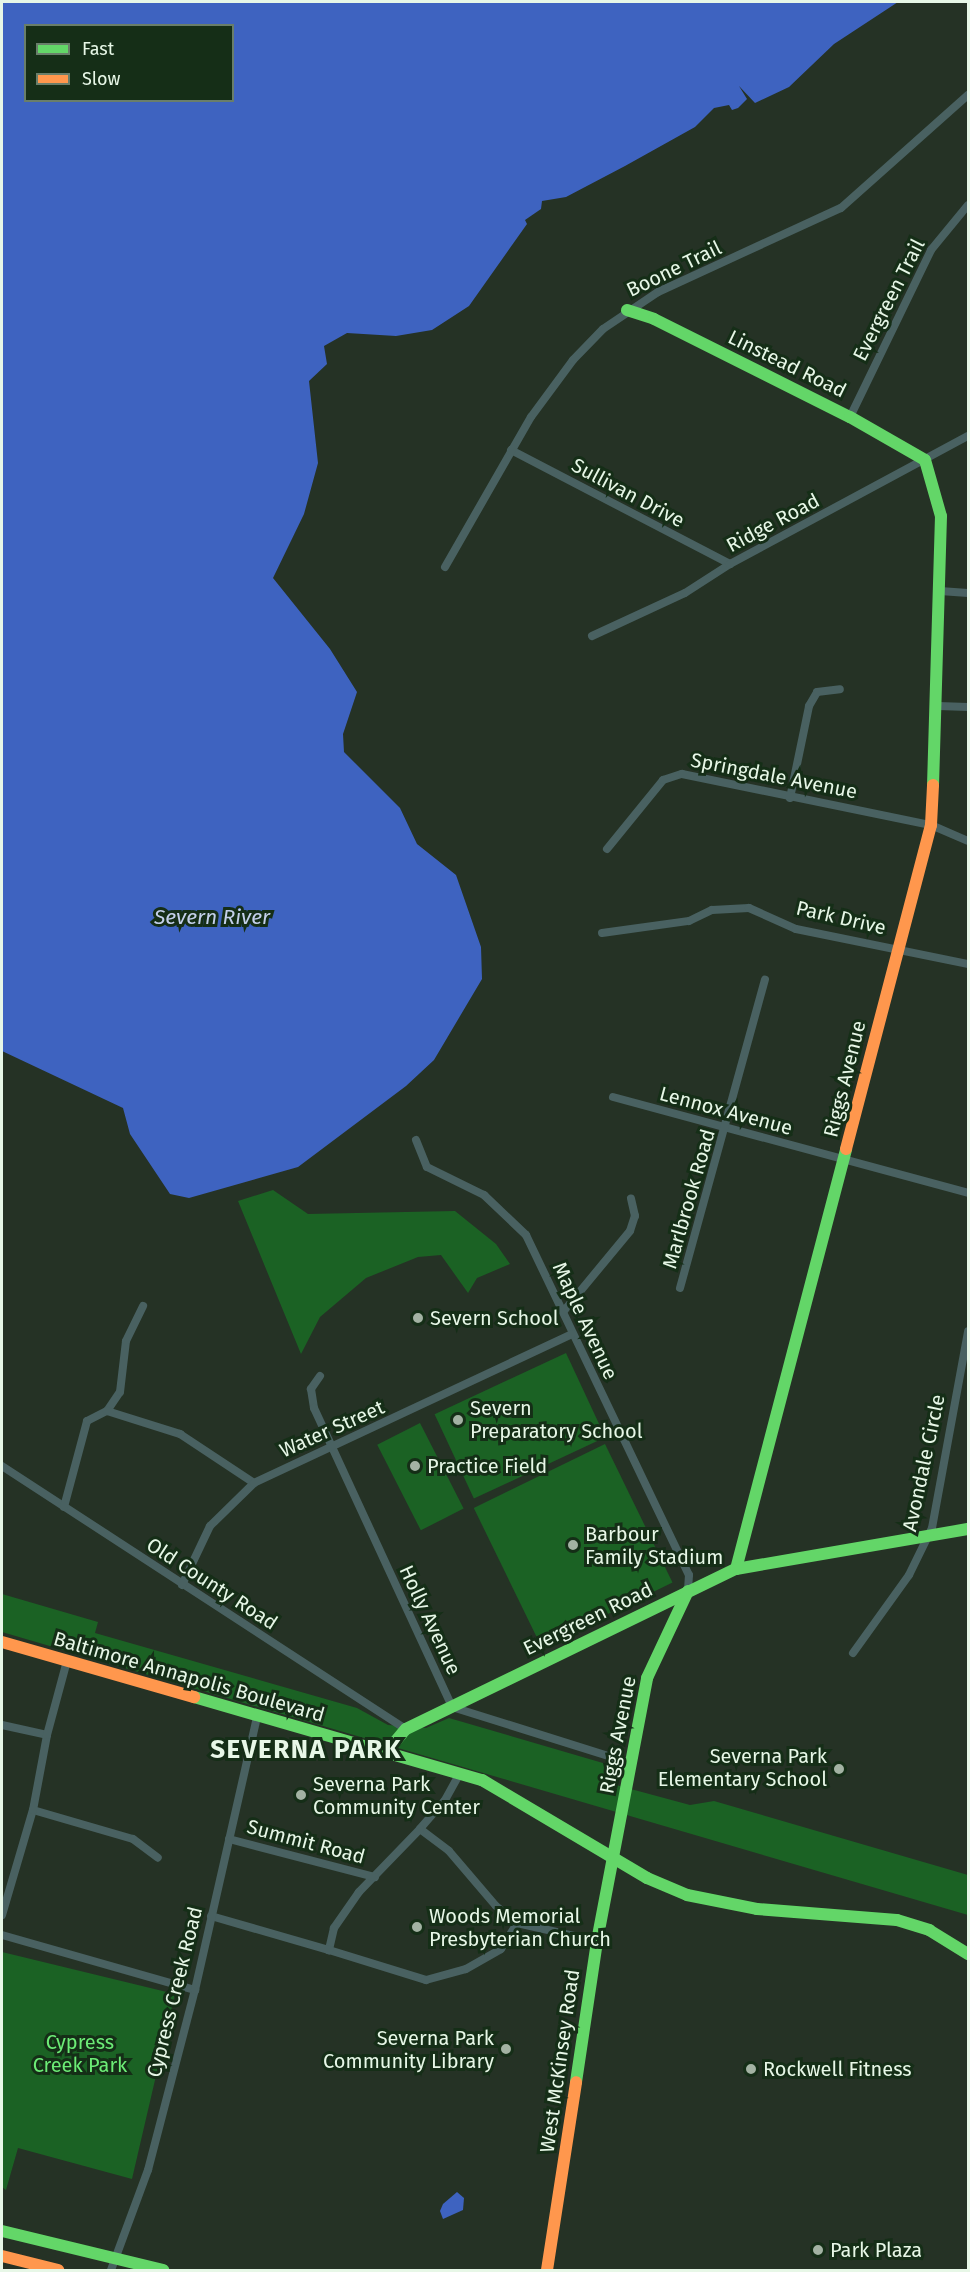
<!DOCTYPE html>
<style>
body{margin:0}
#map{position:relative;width:970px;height:2272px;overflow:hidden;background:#253225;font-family:"Fira Sans",sans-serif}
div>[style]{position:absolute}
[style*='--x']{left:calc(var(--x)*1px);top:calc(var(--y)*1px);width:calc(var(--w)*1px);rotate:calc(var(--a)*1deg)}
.green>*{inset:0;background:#1b6224;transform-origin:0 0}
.water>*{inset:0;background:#3e63c0}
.street>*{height:8px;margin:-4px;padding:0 4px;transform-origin:4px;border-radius:4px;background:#496161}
.fast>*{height:12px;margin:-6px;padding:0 6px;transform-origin:6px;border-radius:6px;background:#63d668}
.slow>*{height:12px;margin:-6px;padding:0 6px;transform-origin:6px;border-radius:6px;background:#ff974d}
.dots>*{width:16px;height:16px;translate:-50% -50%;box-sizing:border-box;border:3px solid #152e17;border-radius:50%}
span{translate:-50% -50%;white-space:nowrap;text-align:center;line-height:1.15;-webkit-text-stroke:6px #152e17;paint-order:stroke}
.street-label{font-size:20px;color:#e7f7e7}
.poi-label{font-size:20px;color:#e7f7e7}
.left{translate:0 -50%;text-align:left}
.right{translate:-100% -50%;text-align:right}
.park-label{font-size:20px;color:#6cec76}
.water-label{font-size:21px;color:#c4d0eb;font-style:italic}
.district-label{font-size:26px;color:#e7f7e7;font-weight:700;letter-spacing:1.5px}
.frame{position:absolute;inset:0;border:3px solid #e7f7e7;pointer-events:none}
.legend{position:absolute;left:24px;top:24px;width:210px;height:78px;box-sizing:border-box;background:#152e17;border:2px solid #697e6a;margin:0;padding:8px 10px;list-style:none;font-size:18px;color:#e7f7e7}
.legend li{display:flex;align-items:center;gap:12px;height:30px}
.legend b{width:30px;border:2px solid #697e6a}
</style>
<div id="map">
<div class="green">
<i style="clip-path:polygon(273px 1190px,308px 1214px,455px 1211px,496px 1244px,510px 1264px,477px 1278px,468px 1293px,441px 1255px,418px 1257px,366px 1278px,320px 1317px,301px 1354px,238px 1201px)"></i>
<i style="left:566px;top:1353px;width:93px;height:145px;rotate:65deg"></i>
<i style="left:420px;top:1423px;width:96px;height:48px;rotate:63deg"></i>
<i style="left:605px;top:1444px;width:154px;height:146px;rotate:64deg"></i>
<i style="clip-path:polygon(2px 1594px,98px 1622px,95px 1633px,357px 1708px,388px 1725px,426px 1728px,449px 1718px,620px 1768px,616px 1785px,690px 1805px,714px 1801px,968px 1875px,968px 1915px,2px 1632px)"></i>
<i style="clip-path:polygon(2px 1952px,175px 1994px,132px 2179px,18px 2148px,6px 2190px,2px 2187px)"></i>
</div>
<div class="water">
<i style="clip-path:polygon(evenodd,2px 2px,898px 2px,834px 44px,789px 87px,755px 103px,739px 86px,747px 99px,738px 108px,732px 110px,729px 105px,714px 108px,695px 127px,625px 166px,566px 197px,542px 201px,541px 209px,525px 220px,527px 224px,469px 306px,432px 330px,396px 336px,347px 333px,324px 346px,327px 364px,309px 381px,318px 463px,304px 514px,273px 578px,330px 649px,357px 692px,343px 734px,344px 752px,400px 808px,417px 844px,456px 875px,481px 947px,482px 979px,434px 1060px,406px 1086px,298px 1167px,189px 1198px,170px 1194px,130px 1134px,123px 1108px,2px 1051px,2px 2px,26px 26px,232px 26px,232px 100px,26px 100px,26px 26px)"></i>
<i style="clip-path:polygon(457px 2192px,464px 2198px,463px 2210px,443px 2219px,440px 2211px,443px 2204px)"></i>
</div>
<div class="street">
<i style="--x:850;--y:417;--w:186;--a:-64.1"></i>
<i style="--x:931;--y:250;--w:58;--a:-50.6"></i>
<i style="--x:511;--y:450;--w:247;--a:27.5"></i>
<i style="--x:445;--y:567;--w:173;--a:-60.2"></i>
<i style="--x:531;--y:417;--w:71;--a:-53.6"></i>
<i style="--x:573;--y:360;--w:43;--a:-45.9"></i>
<i style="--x:603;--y:329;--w:66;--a:-33.9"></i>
<i style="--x:658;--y:292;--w:201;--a:-24.7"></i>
<i style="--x:841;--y:208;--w:170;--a:-41.7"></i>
<i style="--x:940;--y:591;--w:28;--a:4"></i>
<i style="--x:592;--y:636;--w:102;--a:-24.8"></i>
<i style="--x:685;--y:593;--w:54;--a:-32.8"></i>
<i style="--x:730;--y:564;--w:270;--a:-28.3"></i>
<i style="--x:938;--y:706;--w:30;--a:2"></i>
<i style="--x:790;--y:798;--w:94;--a:-78.3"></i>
<i style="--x:809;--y:706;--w:16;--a:-60"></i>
<i style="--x:817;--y:692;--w:23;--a:-7"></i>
<i style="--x:607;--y:849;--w:89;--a:-50.9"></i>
<i style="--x:663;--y:780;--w:20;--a:-18"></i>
<i style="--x:682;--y:774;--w:254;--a:11.6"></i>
<i style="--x:931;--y:825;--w:40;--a:23.4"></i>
<i style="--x:602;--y:933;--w:88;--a:-7.9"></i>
<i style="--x:689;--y:921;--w:25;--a:-26"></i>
<i style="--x:712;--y:910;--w:37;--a:-3"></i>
<i style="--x:749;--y:908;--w:51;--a:24.1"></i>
<i style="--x:796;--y:929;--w:176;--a:11.5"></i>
<i style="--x:613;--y:1097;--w:368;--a:15.1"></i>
<i style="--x:416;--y:1140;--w:29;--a:68"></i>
<i style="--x:427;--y:1167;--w:64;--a:26.2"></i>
<i style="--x:484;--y:1195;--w:58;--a:43.6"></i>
<i style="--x:526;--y:1235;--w:377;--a:64.4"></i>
<i style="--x:689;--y:1575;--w:16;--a:94"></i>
<i style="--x:680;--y:1288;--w:320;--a:-74.6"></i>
<i style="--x:563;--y:1312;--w:105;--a:-50.4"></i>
<i style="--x:630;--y:1231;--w:16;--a:-72"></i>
<i style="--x:635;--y:1216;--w:18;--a:-103"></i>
<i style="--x:320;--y:1376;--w:16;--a:125"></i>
<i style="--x:311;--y:1389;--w:19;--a:81"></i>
<i style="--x:314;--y:1408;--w:329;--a:65.2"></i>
<i style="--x:452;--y:1707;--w:188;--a:17.4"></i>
<i style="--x:107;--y:1411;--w:23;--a:-56"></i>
<i style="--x:120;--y:1392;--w:51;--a:-83.3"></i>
<i style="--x:126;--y:1341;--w:39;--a:-64"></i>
<i style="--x:2;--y:1466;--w:482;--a:33.1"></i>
<i style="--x:64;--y:1507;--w:89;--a:-75"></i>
<i style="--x:87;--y:1421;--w:22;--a:-27"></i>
<i style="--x:107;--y:1411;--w:77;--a:17.5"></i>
<i style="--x:180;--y:1434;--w:89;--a:33.5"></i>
<i style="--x:182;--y:1585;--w:65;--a:-64.6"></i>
<i style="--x:210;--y:1526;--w:62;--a:-44.3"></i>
<i style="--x:254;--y:1483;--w:351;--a:-25.1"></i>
<i style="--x:853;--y:1653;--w:96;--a:-54.3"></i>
<i style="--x:909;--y:1575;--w:52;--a:-63.9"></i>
<i style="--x:932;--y:1528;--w:200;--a:-79.6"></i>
<i style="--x:2;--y:1725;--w:46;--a:12.5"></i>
<i style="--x:460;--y:1773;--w:31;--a:119"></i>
<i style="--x:445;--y:1800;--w:38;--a:131"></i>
<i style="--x:420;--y:1829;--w:36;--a:37"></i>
<i style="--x:449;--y:1851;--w:72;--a:49.5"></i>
<i style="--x:496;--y:1906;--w:27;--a:39"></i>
<i style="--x:517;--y:1923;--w:82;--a:12.7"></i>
<i style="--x:33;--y:1810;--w:104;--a:16.2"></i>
<i style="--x:133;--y:1839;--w:31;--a:37"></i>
<i style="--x:420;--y:1829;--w:88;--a:134.1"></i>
<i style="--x:359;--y:1892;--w:44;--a:124.8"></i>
<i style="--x:334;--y:1928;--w:23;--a:103"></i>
<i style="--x:329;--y:1950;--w:102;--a:17.2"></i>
<i style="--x:426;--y:1980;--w:41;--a:-15.4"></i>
<i style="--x:466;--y:1969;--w:40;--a:-29.7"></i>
<i style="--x:501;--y:1949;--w:31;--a:-58"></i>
<i style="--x:229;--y:1839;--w:151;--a:14.6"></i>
<i style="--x:2;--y:1915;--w:109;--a:-73.6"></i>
<i style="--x:33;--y:1810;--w:76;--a:-79.4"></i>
<i style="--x:47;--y:1735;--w:77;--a:-74.9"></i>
<i style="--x:211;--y:1916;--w:123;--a:16.1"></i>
<i style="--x:2;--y:1935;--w:201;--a:15.9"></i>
<i style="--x:111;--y:2270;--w:107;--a:-69.7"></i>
<i style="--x:148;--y:2170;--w:186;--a:-75.4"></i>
<i style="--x:195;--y:1990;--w:280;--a:-77.2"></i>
</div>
<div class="fast">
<i style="--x:627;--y:310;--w:28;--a:18"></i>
<i style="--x:654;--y:319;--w:219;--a:26.6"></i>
<i style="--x:850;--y:417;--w:86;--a:29.8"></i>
<i style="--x:925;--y:460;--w:58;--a:74.1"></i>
<i style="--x:941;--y:516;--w:269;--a:91.7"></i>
<i style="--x:736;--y:1569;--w:434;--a:-75.3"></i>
<i style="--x:194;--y:1697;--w:300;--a:16.1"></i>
<i style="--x:482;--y:1780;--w:192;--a:30.7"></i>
<i style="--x:647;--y:1878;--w:43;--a:23"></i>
<i style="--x:687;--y:1895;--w:71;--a:11.3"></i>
<i style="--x:757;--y:1909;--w:140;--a:4.5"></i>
<i style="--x:897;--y:1920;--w:34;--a:17"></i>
<i style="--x:929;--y:1930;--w:46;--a:31.6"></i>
<i style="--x:384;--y:1755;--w:34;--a:-50"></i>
<i style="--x:406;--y:1729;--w:367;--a:-25.9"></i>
<i style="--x:736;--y:1569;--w:235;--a:-9.8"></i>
<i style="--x:576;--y:2082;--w:143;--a:-81.5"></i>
<i style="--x:597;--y:1941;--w:268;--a:-79.2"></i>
<i style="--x:647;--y:1678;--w:96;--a:-64.8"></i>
<i style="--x:2;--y:2231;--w:166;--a:13.6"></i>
</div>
<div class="slow">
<i style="--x:846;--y:1149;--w:335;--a:-75.3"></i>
<i style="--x:931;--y:825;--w:40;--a:-87.1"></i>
<i style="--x:2;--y:1642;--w:200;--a:16"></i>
<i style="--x:2;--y:2256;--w:58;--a:14"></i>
<i style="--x:547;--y:2270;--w:190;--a:-81.2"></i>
</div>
<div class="dots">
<i style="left:418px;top:1318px;background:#a3b2a3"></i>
<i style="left:458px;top:1420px;background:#a3b2a3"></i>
<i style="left:415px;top:1466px;background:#a3b2a3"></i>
<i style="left:573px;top:1545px;background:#a3b2a3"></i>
<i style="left:839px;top:1769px;background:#a3b2a3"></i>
<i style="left:301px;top:1795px;background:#a3b2a3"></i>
<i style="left:417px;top:1927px;background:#a3b2a3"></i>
<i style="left:506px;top:2049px;background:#a3b2a3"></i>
<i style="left:751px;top:2069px;background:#a3b2a3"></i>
<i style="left:818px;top:2250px;background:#a3b2a3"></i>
</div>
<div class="street-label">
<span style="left:674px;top:269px;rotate:-26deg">Boone Trail</span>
<span style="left:889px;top:300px;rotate:-63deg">Evergreen Trail</span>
<span style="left:787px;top:364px;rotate:26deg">Linstead Road</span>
<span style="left:628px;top:493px;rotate:28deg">Sullivan Drive</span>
<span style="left:773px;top:523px;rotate:-28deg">Ridge Road</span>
<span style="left:774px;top:776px;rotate:11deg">Springdale Avenue</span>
<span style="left:841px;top:918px;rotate:13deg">Park Drive</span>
<span style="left:845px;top:1079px;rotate:-76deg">Riggs Avenue</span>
<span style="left:726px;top:1111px;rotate:15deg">Lennox Avenue</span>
<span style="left:689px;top:1199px;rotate:-74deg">Marlbrook Road</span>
<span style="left:585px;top:1321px;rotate:65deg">Maple Avenue</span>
<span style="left:332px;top:1429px;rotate:-24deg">Water Street</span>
<span style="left:924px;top:1463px;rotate:-78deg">Avondale Circle</span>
<span style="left:212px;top:1584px;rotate:33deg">Old County Road</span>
<span style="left:588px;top:1619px;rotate:-26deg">Evergreen Road</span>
<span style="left:430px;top:1620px;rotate:65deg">Holly Avenue</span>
<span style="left:189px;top:1677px;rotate:16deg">Baltimore Annapolis Boulevard</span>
<span style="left:618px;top:1735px;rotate:-79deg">Riggs Avenue</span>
<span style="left:306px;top:1842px;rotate:15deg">Summit Road</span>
<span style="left:175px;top:1992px;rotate:-76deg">Cypress Creek Road</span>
<span style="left:560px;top:2061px;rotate:-82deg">West McKinsey Road</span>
</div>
<div class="poi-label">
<span class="left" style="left:430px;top:1318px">Severn School</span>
<span class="left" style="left:470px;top:1420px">Severn<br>Preparatory School</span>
<span class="left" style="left:427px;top:1466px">Practice Field</span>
<span class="left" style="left:585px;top:1546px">Barbour<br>Family Stadium</span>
<span class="right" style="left:827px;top:1768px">Severna Park<br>Elementary School</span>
<span class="left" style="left:313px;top:1796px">Severna Park<br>Community Center</span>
<span class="left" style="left:429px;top:1928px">Woods Memorial<br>Presbyterian Church</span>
<span class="right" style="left:494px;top:2050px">Severna Park<br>Community Library</span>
<span class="left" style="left:763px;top:2069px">Rockwell Fitness</span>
<span class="left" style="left:830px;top:2250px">Park Plaza</span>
</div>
<div class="park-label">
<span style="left:80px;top:2054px">Cypress<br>Creek Park</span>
</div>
<div class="water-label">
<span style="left:212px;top:917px">Severn River</span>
</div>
<div class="district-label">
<span style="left:306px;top:1750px">SEVERNA PARK</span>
</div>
<div class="frame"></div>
<ul class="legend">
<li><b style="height:8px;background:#63d668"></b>Fast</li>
<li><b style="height:8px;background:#ff974d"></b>Slow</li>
</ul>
</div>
